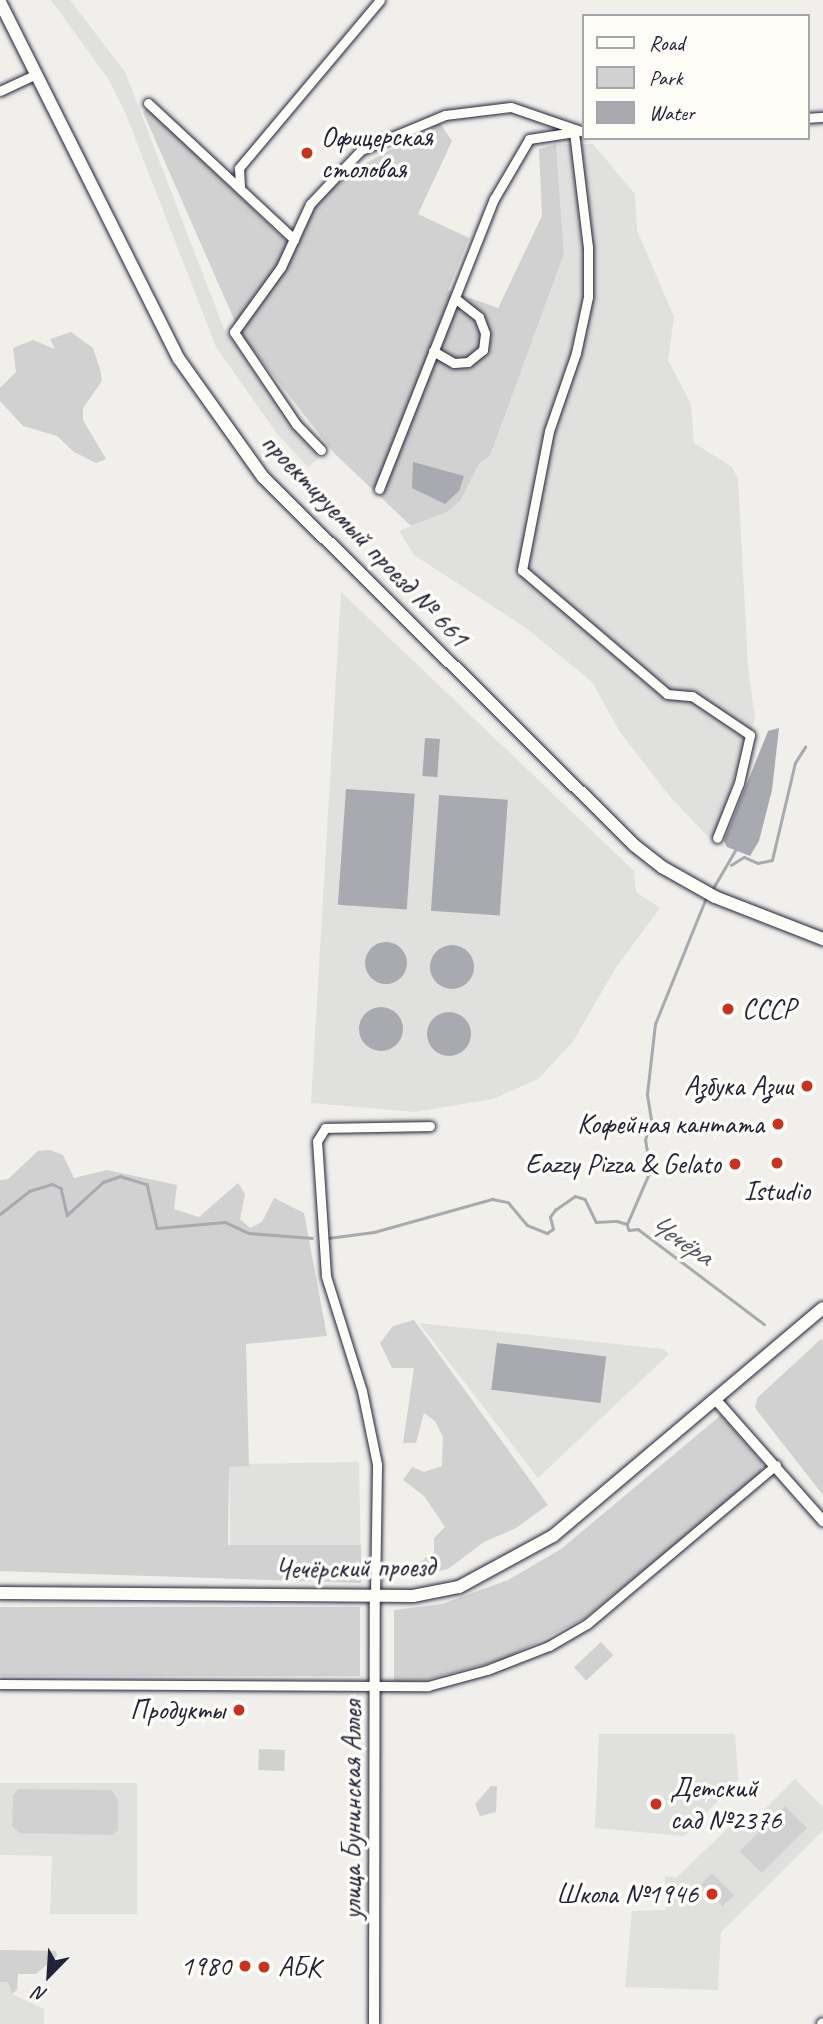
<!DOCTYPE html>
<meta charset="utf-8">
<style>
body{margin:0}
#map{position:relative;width:823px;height:2024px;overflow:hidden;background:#f0efec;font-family:Caveat,sans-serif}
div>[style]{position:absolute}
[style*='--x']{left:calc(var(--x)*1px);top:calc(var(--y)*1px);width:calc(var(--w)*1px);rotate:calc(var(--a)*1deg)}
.built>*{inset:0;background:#e0e0df;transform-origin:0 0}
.green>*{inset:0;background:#d2d1d1;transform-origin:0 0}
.water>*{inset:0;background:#a9a9b0;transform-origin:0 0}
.round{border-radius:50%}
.stream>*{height:2.5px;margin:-1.25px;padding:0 1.25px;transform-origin:1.25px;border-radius:1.25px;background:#a9a9b0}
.roads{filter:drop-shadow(0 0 2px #22223b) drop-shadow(0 0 2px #22223b)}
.minor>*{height:9px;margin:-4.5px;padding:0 4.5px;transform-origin:4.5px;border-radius:4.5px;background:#fdfcf7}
.tertiary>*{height:10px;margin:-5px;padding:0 5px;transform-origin:5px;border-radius:5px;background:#fdfcf7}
.secondary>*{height:12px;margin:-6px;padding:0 6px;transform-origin:6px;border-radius:6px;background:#fdfcf7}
.dots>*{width:19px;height:19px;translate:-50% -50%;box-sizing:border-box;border:4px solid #fdfcf7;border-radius:50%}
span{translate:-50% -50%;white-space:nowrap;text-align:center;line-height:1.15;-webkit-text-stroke:7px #fdfcf7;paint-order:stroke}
.poi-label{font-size:28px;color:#22223b}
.left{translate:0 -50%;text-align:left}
.right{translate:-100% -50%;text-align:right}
.street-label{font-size:28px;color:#22223b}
.water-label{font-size:30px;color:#58586a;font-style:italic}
.legend{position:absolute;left:582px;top:14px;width:228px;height:126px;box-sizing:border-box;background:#fdfcf7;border:2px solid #a5a5ac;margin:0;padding:9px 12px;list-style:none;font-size:21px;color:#22223b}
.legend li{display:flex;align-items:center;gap:14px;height:35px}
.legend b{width:35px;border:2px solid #a5a5ac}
.north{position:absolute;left:14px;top:1940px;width:70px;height:70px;-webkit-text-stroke:5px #fdfcf7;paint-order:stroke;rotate:204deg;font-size:19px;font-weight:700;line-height:28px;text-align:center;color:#22223b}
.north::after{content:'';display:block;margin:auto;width:24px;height:32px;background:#22223b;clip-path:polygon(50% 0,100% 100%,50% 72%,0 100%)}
</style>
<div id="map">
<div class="built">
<i style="clip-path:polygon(51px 0,70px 0,125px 72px,224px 329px,291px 426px,319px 458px,308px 467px,278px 435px,216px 347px,125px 112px,109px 80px)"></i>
<i style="clip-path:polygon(556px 144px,593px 144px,635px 194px,637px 230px,674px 317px,668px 360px,691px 404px,694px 443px,732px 467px,738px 479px,748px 665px,755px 719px,712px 841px,671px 798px,620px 732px,592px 682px,526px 628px,414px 555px,399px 531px,447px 512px,460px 501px,479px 464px,490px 456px,564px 254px)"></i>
<i style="clip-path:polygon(341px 592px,634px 871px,636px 892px,660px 908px,615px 969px,572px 1043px,538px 1079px,493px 1099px,415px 1112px,311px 1103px)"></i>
<i style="clip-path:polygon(419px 1323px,663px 1349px,669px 1354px,538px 1478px)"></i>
<i style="left:359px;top:1462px;width:83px;height:130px;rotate:89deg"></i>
<i style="clip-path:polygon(599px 1734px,735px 1734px,738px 1780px,684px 1836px,595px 1828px)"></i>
<i style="clip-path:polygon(795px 1779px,823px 1807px,823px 1830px,721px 1932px,718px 1990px,625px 1987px,632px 1911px,666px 1910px,665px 1876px,676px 1878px,743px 1814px,760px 1814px)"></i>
<i style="clip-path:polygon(0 1783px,137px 1783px,137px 1914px,50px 1914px,52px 1856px,0 1855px)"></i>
<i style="clip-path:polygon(0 1982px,8px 1982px,12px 1994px,44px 2009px,44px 2024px,0 2024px)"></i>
</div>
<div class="green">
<i style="clip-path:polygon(147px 109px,293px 247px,321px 197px,357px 168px,440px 123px,452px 141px,418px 214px,469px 238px,448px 290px,498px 308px,542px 216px,539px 149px,556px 144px,564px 254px,490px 456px,479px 464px,460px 501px,447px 512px,411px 526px,334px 453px,240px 333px,143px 112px)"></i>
<i style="clip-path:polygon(71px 332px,93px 348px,100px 369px,102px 381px,83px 408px,83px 420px,106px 459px,96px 463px,74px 452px,57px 436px,23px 426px,0 401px,0 388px,16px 372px,13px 348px,33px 340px,55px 349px,50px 339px)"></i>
<i style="clip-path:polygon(50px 1150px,63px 1155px,74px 1178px,107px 1170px,177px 1185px,174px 1209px,199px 1217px,238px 1183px,245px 1194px,240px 1219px,250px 1228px,262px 1222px,274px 1198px,304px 1213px,327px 1336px,246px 1344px,249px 1466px,229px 1467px,228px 1545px,361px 1545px,361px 1583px,0 1571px,0 1180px,8px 1179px,38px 1151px)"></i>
<i style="clip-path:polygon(414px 1320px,548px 1505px,516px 1528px,484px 1542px,448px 1569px,425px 1574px,419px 1563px,434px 1552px,434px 1538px,445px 1527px,424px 1496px,403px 1480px,412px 1467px,424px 1472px,442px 1466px,443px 1437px,435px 1421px,424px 1413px,416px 1443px,403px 1443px,414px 1368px,392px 1368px,380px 1343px,393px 1326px)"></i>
<i style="clip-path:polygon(821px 1339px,823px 1341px,823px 1495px,755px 1408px,757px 1398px)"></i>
<i style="clip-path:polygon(721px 1415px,762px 1462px,760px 1475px,585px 1618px,504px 1659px,422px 1681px,394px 1681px,394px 1610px,442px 1604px,508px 1580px,561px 1549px)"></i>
<i style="left:0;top:1607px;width:360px;height:69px"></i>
<i style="left:601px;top:1642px;width:18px;height:37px;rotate:47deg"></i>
<i style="left:259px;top:1749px;width:26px;height:21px;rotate:2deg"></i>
<i style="clip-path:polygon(491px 1786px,497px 1786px,496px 1812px,480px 1816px,475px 1804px)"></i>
<i style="clip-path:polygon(18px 1789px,112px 1790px,118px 1800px,118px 1830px,112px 1835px,19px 1833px,12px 1826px,13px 1796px)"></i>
<i style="left:785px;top:1806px;width:31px;height:64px;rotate:45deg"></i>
<i style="left:712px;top:1873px;width:31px;height:16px;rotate:45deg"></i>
<i style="clip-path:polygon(0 1950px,56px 1951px,57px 1956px,36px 1974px,18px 1974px,17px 1990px,12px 1994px,8px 1982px,0 1982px)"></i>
</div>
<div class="water">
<i style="clip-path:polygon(413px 462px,464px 476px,459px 491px,445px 504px,412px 488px)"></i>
<i style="clip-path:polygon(779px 728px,772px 790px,759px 841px,750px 856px,727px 847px,724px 841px,768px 731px)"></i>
<i style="left:425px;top:738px;width:15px;height:38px;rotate:4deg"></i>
<i style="left:346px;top:789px;width:69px;height:116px;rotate:4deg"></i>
<i style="left:439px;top:795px;width:69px;height:116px;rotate:4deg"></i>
<i class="round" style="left:365px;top:942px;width:42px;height:42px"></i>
<i class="round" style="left:430px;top:945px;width:44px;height:44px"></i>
<i class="round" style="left:359px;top:1007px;width:44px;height:44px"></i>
<i class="round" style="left:427px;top:1012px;width:44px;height:44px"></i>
<i style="left:497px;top:1343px;width:110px;height:47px;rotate:7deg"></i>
</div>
<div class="stream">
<i style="--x:731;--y:865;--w:15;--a:-32"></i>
<i style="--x:744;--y:857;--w:15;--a:23"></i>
<i style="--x:758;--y:863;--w:14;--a:-12"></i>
<i style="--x:772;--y:860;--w:100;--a:-76.7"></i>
<i style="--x:795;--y:763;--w:19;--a:-58"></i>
<i style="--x:712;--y:890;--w:48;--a:-59.7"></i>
<i style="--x:0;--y:1214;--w:37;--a:-38"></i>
<i style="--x:29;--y:1191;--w:24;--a:-17"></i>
<i style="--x:52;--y:1184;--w:10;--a:24"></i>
<i style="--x:61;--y:1188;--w:28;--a:77"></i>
<i style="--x:67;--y:1215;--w:49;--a:-42.5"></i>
<i style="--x:103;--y:1182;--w:18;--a:-19"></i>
<i style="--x:120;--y:1176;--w:28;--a:17"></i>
<i style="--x:147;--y:1184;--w:45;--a:77.2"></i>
<i style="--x:157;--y:1228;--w:68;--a:-5"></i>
<i style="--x:225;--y:1222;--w:26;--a:25"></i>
<i style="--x:249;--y:1233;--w:63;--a:4.5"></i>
<i style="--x:627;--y:1224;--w:58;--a:-66.5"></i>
<i style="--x:650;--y:1171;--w:31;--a:-99"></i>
<i style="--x:645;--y:1140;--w:21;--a:-73"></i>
<i style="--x:651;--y:1120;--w:26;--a:-99"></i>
<i style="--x:647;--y:1094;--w:70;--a:-83.5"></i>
<i style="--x:655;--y:1024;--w:136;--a:-68"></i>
<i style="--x:328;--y:1238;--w:46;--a:-7.4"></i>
<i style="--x:374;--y:1232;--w:123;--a:-15.6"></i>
<i style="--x:492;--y:1199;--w:16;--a:11"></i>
<i style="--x:508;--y:1202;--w:30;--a:50"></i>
<i style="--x:527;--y:1225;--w:22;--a:22"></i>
<i style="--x:547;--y:1233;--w:7;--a:-34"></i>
<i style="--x:553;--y:1229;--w:12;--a:-104"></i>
<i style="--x:550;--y:1217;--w:9;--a:-54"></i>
<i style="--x:555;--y:1210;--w:24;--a:-35"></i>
<i style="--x:575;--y:1196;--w:10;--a:17"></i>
<i style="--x:585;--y:1199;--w:25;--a:64"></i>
<i style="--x:596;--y:1222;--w:21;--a:-3"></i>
<i style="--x:617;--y:1221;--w:10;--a:17"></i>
<i style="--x:627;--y:1224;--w:6;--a:72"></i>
<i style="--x:629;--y:1230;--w:9;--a:-6"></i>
<i style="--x:638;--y:1229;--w:158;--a:37"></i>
</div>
<div class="roads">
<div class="minor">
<i style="--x:0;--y:91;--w:38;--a:-25"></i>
<i style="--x:148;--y:103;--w:200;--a:43"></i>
<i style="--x:807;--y:118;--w:16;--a:-4"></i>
<i style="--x:240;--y:187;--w:19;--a:-93"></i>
<i style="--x:239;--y:168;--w:219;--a:-50"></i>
<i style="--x:433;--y:351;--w:24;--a:30"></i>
<i style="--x:454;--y:363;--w:14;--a:-4"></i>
<i style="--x:468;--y:362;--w:19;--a:-39"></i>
<i style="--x:483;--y:350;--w:17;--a:-83"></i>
<i style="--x:485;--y:333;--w:17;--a:-111"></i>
<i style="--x:479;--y:317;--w:29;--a:-142"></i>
<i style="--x:321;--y:450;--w:36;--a:-134"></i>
<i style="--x:296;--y:424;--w:111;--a:-124"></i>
<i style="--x:234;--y:332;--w:80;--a:-54.1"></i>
<i style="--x:281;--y:267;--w:69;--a:-65.3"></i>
<i style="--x:310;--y:204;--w:74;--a:-46.6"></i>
<i style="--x:361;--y:150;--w:91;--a:-22.6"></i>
<i style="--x:445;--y:115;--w:66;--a:-6.9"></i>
<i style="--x:511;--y:107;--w:76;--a:19.1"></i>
<i style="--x:379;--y:489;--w:312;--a:-68.4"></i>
<i style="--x:494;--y:199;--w:69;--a:-59.7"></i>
<i style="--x:529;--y:139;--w:46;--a:-8.8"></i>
<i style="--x:574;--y:132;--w:116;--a:83.1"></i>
<i style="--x:588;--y:247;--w:50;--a:90"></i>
<i style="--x:588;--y:297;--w:57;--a:102.1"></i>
<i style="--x:576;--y:353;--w:83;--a:109.1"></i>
<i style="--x:549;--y:431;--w:142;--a:101"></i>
<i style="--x:522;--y:570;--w:191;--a:40.5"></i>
<i style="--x:667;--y:694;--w:25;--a:5"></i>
<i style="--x:692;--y:696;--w:70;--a:33.9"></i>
<i style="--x:750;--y:735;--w:49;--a:102.9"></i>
<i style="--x:739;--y:783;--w:59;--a:111.8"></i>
<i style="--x:375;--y:1596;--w:132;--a:-89.1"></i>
<i style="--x:377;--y:1464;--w:75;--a:-101.6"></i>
<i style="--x:362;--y:1391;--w:121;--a:-107.4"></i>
<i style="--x:326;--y:1276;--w:135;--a:-93.8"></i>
<i style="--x:317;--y:1141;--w:15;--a:-58"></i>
<i style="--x:325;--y:1128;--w:105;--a:-1.1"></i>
<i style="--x:0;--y:1684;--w:428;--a:0.3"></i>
<i style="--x:428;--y:1686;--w:61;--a:-15.2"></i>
<i style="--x:487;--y:1670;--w:66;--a:-21.2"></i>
<i style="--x:549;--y:1646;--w:44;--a:-30.1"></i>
<i style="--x:587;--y:1624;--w:247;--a:-40.1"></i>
</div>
<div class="tertiary">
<i style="--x:716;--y:1400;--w:162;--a:48.5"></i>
<i style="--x:374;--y:2024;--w:428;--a:-89.9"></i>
<i style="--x:822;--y:2024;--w:1;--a:-45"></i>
</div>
<div class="secondary">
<i style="--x:0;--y:2;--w:399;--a:63.4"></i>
<i style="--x:179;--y:359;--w:145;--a:54.6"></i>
<i style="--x:263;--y:477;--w:523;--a:44.77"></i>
<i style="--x:634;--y:845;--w:36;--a:38"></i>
<i style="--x:662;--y:867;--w:61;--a:29.5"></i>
<i style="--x:715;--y:897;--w:116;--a:21.3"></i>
<i style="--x:0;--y:1593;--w:413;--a:0.4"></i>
<i style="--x:413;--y:1596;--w:47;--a:-11.1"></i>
<i style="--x:459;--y:1587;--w:107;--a:-28.5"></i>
<i style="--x:553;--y:1536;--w:353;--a:-40.2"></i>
</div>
</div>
<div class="dots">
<i style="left:307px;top:153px;background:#c8321e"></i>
<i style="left:728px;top:1009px;background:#c8321e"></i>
<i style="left:807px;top:1086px;background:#c8321e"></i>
<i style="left:778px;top:1124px;background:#c8321e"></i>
<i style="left:777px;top:1163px;background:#c8321e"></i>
<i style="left:735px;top:1164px;background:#c8321e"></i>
<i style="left:239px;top:1710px;background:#c8321e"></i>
<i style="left:656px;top:1804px;background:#c8321e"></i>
<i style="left:712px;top:1894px;background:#c8321e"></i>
<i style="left:245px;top:1966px;background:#c8321e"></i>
<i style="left:264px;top:1967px;background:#c8321e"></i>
</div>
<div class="poi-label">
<span class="left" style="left:321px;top:153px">Офицерская<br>столовая</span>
<span class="left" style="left:742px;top:1009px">СССР</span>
<span class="right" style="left:793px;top:1086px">Азбука Азии</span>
<span class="right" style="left:764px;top:1124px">Кофейная кантата</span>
<span class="right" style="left:721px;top:1164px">Eazzy Pizza &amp; Gelato</span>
<span style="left:777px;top:1191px">Istudio</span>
<span class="right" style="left:225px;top:1710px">Продукты</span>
<span class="left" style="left:670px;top:1804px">Детский<br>сад №2376</span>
<span class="right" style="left:698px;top:1894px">Школа №1946</span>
<span class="right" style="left:231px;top:1966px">1980</span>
<span class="left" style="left:278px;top:1967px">АБК</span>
</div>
<div class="street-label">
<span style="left:365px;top:540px;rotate:46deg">проектируемый проезд № 661</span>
<span style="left:355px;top:1568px;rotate:-1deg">Чечёрский проезд</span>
<span style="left:352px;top:1810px;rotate:-90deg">улица Бунинская Аллея</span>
</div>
<div class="water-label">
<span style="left:681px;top:1239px;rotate:33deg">Чечёра</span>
</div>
<ul class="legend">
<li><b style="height:9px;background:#fdfcf7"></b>Road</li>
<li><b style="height:19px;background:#d2d1d1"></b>Park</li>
<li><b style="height:19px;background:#a9a9b0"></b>Water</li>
</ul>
<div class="north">N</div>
</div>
